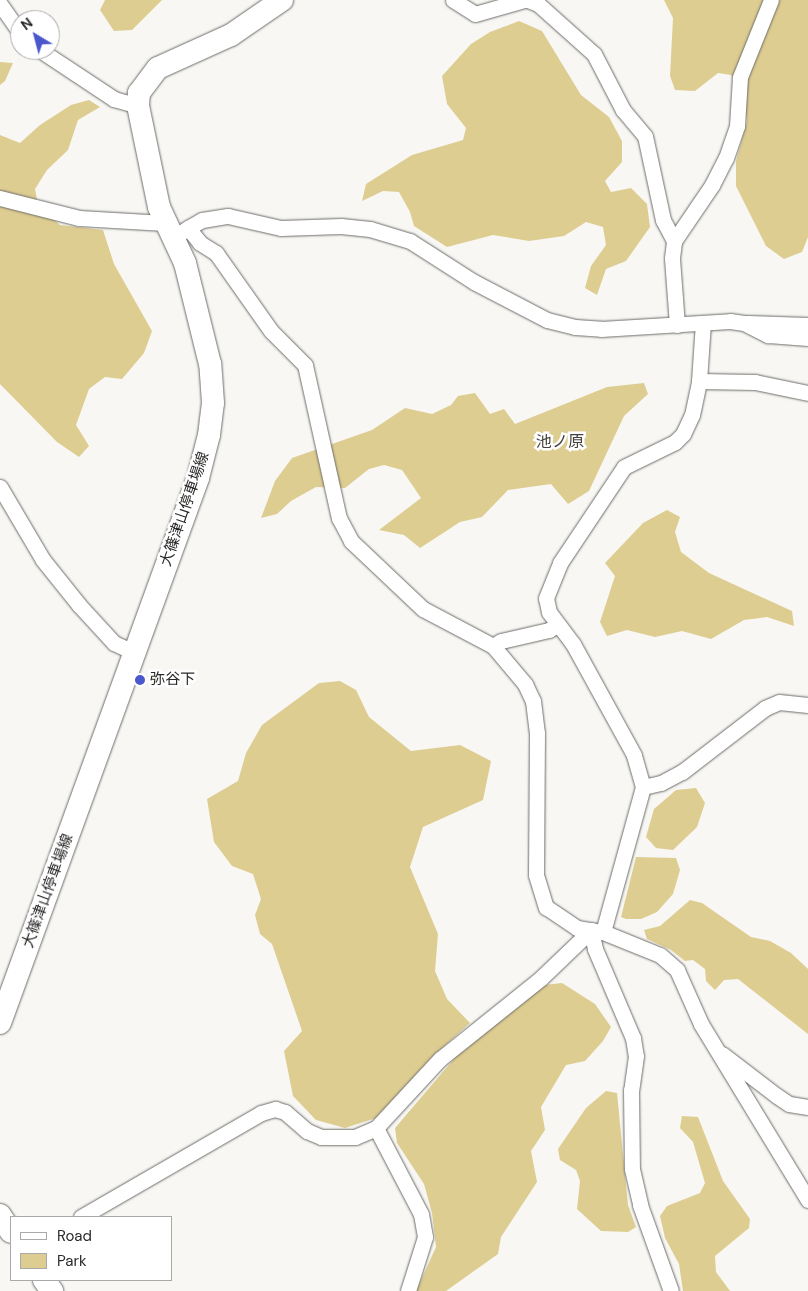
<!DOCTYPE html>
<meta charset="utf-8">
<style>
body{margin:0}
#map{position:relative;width:808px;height:1291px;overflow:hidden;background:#f8f7f4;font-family:"DM Sans","Noto Sans JP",sans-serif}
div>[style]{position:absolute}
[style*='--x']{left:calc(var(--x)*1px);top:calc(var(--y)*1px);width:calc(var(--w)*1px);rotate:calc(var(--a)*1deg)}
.green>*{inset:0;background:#decd91}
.roads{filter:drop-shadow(0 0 1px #6c6c69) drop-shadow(0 0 1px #6c6c69)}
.minor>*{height:15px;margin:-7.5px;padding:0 7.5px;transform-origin:7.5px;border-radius:7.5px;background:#fff}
.secondary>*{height:22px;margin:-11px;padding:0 11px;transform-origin:11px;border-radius:11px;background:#fff}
.dots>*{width:14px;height:14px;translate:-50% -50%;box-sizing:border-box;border:2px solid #fff;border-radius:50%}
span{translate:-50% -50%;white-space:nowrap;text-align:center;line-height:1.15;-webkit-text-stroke:5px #fff;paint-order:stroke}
.street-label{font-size:15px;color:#2a2928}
.poi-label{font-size:15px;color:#2a2928}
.left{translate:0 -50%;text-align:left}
.neighbourhood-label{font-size:16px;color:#43423f}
.legend{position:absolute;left:10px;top:1216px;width:162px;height:65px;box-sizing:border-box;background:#fff;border:1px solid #aaa9a9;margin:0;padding:6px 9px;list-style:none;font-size:15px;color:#2a2928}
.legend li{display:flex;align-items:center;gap:10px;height:25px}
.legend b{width:25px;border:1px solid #aaa9a9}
.north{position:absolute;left:10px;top:10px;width:50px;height:50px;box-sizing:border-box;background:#fff;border:1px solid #aaa9a9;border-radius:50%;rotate:323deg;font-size:14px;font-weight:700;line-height:20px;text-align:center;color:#2a2928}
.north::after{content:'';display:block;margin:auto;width:18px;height:22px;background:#4b57cc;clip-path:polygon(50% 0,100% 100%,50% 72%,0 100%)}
</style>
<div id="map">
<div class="green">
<i style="clip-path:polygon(105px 0,162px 0,132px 30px,114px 31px,100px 10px)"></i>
<i style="clip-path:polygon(664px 0,808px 0,808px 237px,802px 252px,784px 259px,766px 246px,736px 186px,736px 161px,747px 121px,743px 94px,731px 75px,718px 73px,695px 91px,675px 90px,670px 76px,673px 18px)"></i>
<i style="clip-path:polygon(519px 21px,542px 31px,581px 95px,609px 117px,622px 141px,622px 162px,605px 181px,611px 192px,631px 188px,647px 204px,650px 227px,626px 261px,606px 269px,597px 295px,585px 288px,591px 266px,606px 245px,603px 227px,586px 222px,564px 236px,529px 241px,493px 235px,447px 247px,414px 226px,410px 212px,399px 192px,383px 191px,362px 201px,366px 184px,412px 155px,463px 140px,466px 128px,447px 104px,442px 76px,471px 44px,490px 32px)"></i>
<i style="clip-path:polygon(0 62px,13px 63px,5px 81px,0 85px)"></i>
<i style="clip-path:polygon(89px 100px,100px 107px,78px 120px,68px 150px,47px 170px,35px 189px,38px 205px,60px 225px,103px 230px,114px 264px,152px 331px,144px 353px,122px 379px,105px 377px,89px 389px,76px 425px,89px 446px,79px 457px,57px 442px,0 384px,0 135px,20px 143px,40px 125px,71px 105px)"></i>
<i style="clip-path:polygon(644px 383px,648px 394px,624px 416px,589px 491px,568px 504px,551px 484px,508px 490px,482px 517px,460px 522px,420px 548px,404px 535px,379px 530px,421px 498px,402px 470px,384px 465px,369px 469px,345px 488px,316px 487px,291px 501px,277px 514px,261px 518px,275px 481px,292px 458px,372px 430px,405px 408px,432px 414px,451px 405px,458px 396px,475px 393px,490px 414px,504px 409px,515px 424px,607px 387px)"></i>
<i style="clip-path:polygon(667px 510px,680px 517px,675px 532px,681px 552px,709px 573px,792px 611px,794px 626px,767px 617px,744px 620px,711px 639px,682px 631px,655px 637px,627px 630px,607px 636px,600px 622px,615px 576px,605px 563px,643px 523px)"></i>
<i style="clip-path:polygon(340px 681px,356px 690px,369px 717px,411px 751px,460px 745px,491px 761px,483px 800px,423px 827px,410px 867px,438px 934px,435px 971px,447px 999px,470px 1023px,433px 1056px,376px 1118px,345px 1128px,316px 1120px,293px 1096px,284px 1051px,302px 1031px,272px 944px,260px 934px,255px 915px,261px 899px,253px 874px,232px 866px,214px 842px,207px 799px,238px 781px,246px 753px,262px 725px,319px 683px)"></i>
<i style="clip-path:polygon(696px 788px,705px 803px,697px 827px,673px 850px,656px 848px,646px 837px,654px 809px,676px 790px)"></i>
<i style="clip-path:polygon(636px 857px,676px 858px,680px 870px,673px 894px,657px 912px,641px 919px,626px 919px,621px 917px)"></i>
<i style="clip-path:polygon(690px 900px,702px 903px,751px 937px,770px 941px,791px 953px,808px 969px,808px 1034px,738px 979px,724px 980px,715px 990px,706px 981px,705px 969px,693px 960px,685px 961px,671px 950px,647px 939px,644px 930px,660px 926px)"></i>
<i style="clip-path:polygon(562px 983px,595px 1004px,611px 1027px,603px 1041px,585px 1061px,566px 1065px,541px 1107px,545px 1130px,531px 1151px,537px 1182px,501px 1237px,498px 1254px,446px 1291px,416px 1291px,436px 1247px,432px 1213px,424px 1184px,397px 1143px,395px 1128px,459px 1053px,499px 1017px,544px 985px)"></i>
<i style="clip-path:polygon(606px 1091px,617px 1093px,628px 1205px,636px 1227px,628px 1232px,601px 1231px,577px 1209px,580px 1181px,576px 1170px,560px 1160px,558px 1149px,586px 1108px)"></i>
<i style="clip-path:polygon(682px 1116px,698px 1117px,723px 1181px,750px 1219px,749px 1228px,715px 1256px,716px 1272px,730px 1291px,683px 1291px,679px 1264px,665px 1238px,660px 1216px,667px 1206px,700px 1193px,705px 1183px,693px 1142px,680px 1128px)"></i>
</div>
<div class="roads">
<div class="minor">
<i style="--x:453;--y:0;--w:26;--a:32"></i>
<i style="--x:475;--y:14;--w:51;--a:-15.9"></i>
<i style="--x:528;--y:0;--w:11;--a:22"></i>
<i style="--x:538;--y:4;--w:75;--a:41.8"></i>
<i style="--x:594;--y:54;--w:63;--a:62.6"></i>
<i style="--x:623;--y:110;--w:34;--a:50"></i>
<i style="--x:645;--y:136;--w:86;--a:77.9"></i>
<i style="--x:663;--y:220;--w:24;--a:62"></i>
<i style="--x:0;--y:4;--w:35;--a:55"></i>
<i style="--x:40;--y:50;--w:89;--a:33.5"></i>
<i style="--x:114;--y:99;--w:25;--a:16"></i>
<i style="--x:0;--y:198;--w:81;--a:14.2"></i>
<i style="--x:79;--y:218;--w:86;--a:3.3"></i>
<i style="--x:188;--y:228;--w:16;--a:-30"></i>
<i style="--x:202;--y:220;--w:26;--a:-9"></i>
<i style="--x:228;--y:216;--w:54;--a:12.8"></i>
<i style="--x:281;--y:228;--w:60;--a:-1.9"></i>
<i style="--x:341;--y:226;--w:29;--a:6"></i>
<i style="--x:370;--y:229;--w:42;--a:16.7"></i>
<i style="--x:410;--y:241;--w:76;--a:32.6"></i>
<i style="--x:474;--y:282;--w:82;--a:27.5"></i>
<i style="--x:547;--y:320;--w:29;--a:14"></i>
<i style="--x:575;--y:327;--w:26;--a:4"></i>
<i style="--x:601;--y:329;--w:129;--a:-3.5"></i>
<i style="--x:730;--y:321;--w:14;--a:8"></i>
<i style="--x:744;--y:323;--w:27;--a:27"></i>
<i style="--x:768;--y:335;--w:40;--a:4.3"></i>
<i style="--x:174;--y:237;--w:17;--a:-33"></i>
<i style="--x:188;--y:228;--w:19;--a:51"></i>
<i style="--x:200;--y:243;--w:19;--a:32"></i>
<i style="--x:216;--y:253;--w:95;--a:54.8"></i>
<i style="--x:271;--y:331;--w:48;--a:45"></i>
<i style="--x:305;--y:365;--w:157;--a:77.5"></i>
<i style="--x:339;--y:518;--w:26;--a:62"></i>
<i style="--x:351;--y:541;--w:99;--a:43.4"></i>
<i style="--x:423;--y:609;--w:79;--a:27.9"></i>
<i style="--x:493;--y:646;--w:50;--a:49.9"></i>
<i style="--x:525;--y:684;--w:19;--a:65"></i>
<i style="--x:533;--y:701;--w:32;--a:83"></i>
<i style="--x:537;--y:733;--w:142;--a:90.4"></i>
<i style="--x:536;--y:875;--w:34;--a:73"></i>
<i style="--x:546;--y:907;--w:37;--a:34"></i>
<i style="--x:577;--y:928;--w:26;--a:9"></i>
<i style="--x:603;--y:932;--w:61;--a:22"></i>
<i style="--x:660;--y:955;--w:23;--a:41"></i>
<i style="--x:677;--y:970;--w:59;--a:66"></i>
<i style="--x:701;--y:1024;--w:206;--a:58.7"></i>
<i style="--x:748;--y:323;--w:60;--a:1.9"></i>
<i style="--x:677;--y:325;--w:67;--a:-94.3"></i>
<i style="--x:672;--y:258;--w:17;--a:-83"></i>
<i style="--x:674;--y:241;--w:68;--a:-55.8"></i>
<i style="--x:712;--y:185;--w:30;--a:-63"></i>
<i style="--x:726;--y:158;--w:34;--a:-71"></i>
<i style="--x:737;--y:126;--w:49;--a:-86.5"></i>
<i style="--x:740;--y:77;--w:83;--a:-68.1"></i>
<i style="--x:699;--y:381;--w:56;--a:1"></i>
<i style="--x:755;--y:382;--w:54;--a:11.7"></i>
<i style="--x:0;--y:487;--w:85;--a:59.5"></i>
<i style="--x:43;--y:560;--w:58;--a:51.3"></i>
<i style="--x:79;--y:605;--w:52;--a:47.4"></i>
<i style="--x:114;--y:643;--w:21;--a:25"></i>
<i style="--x:493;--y:646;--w:9;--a:-32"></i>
<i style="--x:501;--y:641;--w:49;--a:-12.9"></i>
<i style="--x:549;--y:630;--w:9;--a:-32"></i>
<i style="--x:643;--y:787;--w:33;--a:-106"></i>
<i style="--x:634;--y:755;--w:127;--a:-118.8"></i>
<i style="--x:573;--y:644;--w:40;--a:-127"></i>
<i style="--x:549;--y:612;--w:14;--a:-102"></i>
<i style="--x:546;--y:598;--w:38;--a:-68"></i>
<i style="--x:560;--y:563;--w:115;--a:-56.3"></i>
<i style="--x:624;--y:467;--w:57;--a:-26.1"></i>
<i style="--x:675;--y:442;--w:11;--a:-45"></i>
<i style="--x:683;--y:434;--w:21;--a:-65"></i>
<i style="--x:692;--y:415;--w:35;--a:-78"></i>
<i style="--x:699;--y:381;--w:58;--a:-86.1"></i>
<i style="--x:643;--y:787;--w:18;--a:-13"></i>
<i style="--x:661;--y:783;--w:24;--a:-28"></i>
<i style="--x:682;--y:772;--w:105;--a:-37.6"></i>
<i style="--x:765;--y:708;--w:15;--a:-23"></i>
<i style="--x:779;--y:702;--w:29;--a:6"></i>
<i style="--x:591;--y:930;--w:19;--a:78"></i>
<i style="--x:595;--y:949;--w:97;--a:66.9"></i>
<i style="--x:633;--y:1038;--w:18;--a:81"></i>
<i style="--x:636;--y:1056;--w:34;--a:98"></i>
<i style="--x:631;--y:1090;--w:79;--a:89.3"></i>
<i style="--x:632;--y:1169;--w:37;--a:77"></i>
<i style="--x:640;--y:1205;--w:91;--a:70.2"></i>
<i style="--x:603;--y:932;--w:150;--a:-74.6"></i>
<i style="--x:722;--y:1054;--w:69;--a:37.4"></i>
<i style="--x:777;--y:1096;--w:14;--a:34"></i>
<i style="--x:789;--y:1104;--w:19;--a:9"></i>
<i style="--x:376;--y:1128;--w:97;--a:62.4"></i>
<i style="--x:421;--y:1214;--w:23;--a:80"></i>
<i style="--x:425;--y:1237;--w:57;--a:107.5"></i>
<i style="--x:81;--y:1217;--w:208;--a:-30"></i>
<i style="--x:261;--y:1113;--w:15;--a:-16"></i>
<i style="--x:275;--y:1109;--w:10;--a:17"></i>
<i style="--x:285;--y:1112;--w:29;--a:41"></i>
<i style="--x:307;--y:1131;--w:15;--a:23"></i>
<i style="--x:321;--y:1137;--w:34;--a:0"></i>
<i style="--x:355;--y:1137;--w:23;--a:-23"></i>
<i style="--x:376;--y:1128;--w:94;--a:-47.2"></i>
<i style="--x:440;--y:1059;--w:129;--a:-38.7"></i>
<i style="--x:541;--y:978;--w:69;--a:-43.8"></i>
</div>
<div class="secondary">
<i style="--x:0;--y:1023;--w:580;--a:-70.03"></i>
<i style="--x:198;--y:478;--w:44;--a:-75.7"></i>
<i style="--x:209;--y:435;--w:32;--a:-83"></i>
<i style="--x:213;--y:403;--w:39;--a:-94"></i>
<i style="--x:210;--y:364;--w:104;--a:-103.9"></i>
<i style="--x:185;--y:263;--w:62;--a:-114.9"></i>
<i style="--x:159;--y:207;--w:103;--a:-101.7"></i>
<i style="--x:138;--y:106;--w:13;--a:-86"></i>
<i style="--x:139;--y:93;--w:31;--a:-53"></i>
<i style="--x:158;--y:68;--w:80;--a:-24.3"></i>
<i style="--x:231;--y:35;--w:62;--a:-34.5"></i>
<i style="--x:0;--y:1215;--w:20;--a:57"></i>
<i style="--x:44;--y:1280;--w:14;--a:54"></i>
</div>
</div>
<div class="dots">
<i style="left:140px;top:680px;background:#4b57cc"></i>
</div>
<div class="street-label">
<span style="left:185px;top:509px;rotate:-71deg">大篠津山停車場線</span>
<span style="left:48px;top:891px;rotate:-70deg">大篠津山停車場線</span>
</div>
<div class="poi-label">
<span class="left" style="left:150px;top:680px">弥谷下</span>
</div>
<div class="neighbourhood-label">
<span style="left:560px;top:442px">池ノ原</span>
</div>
<ul class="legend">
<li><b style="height:6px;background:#fff"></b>Road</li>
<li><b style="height:14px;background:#decd91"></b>Park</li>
</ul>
<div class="north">N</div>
</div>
